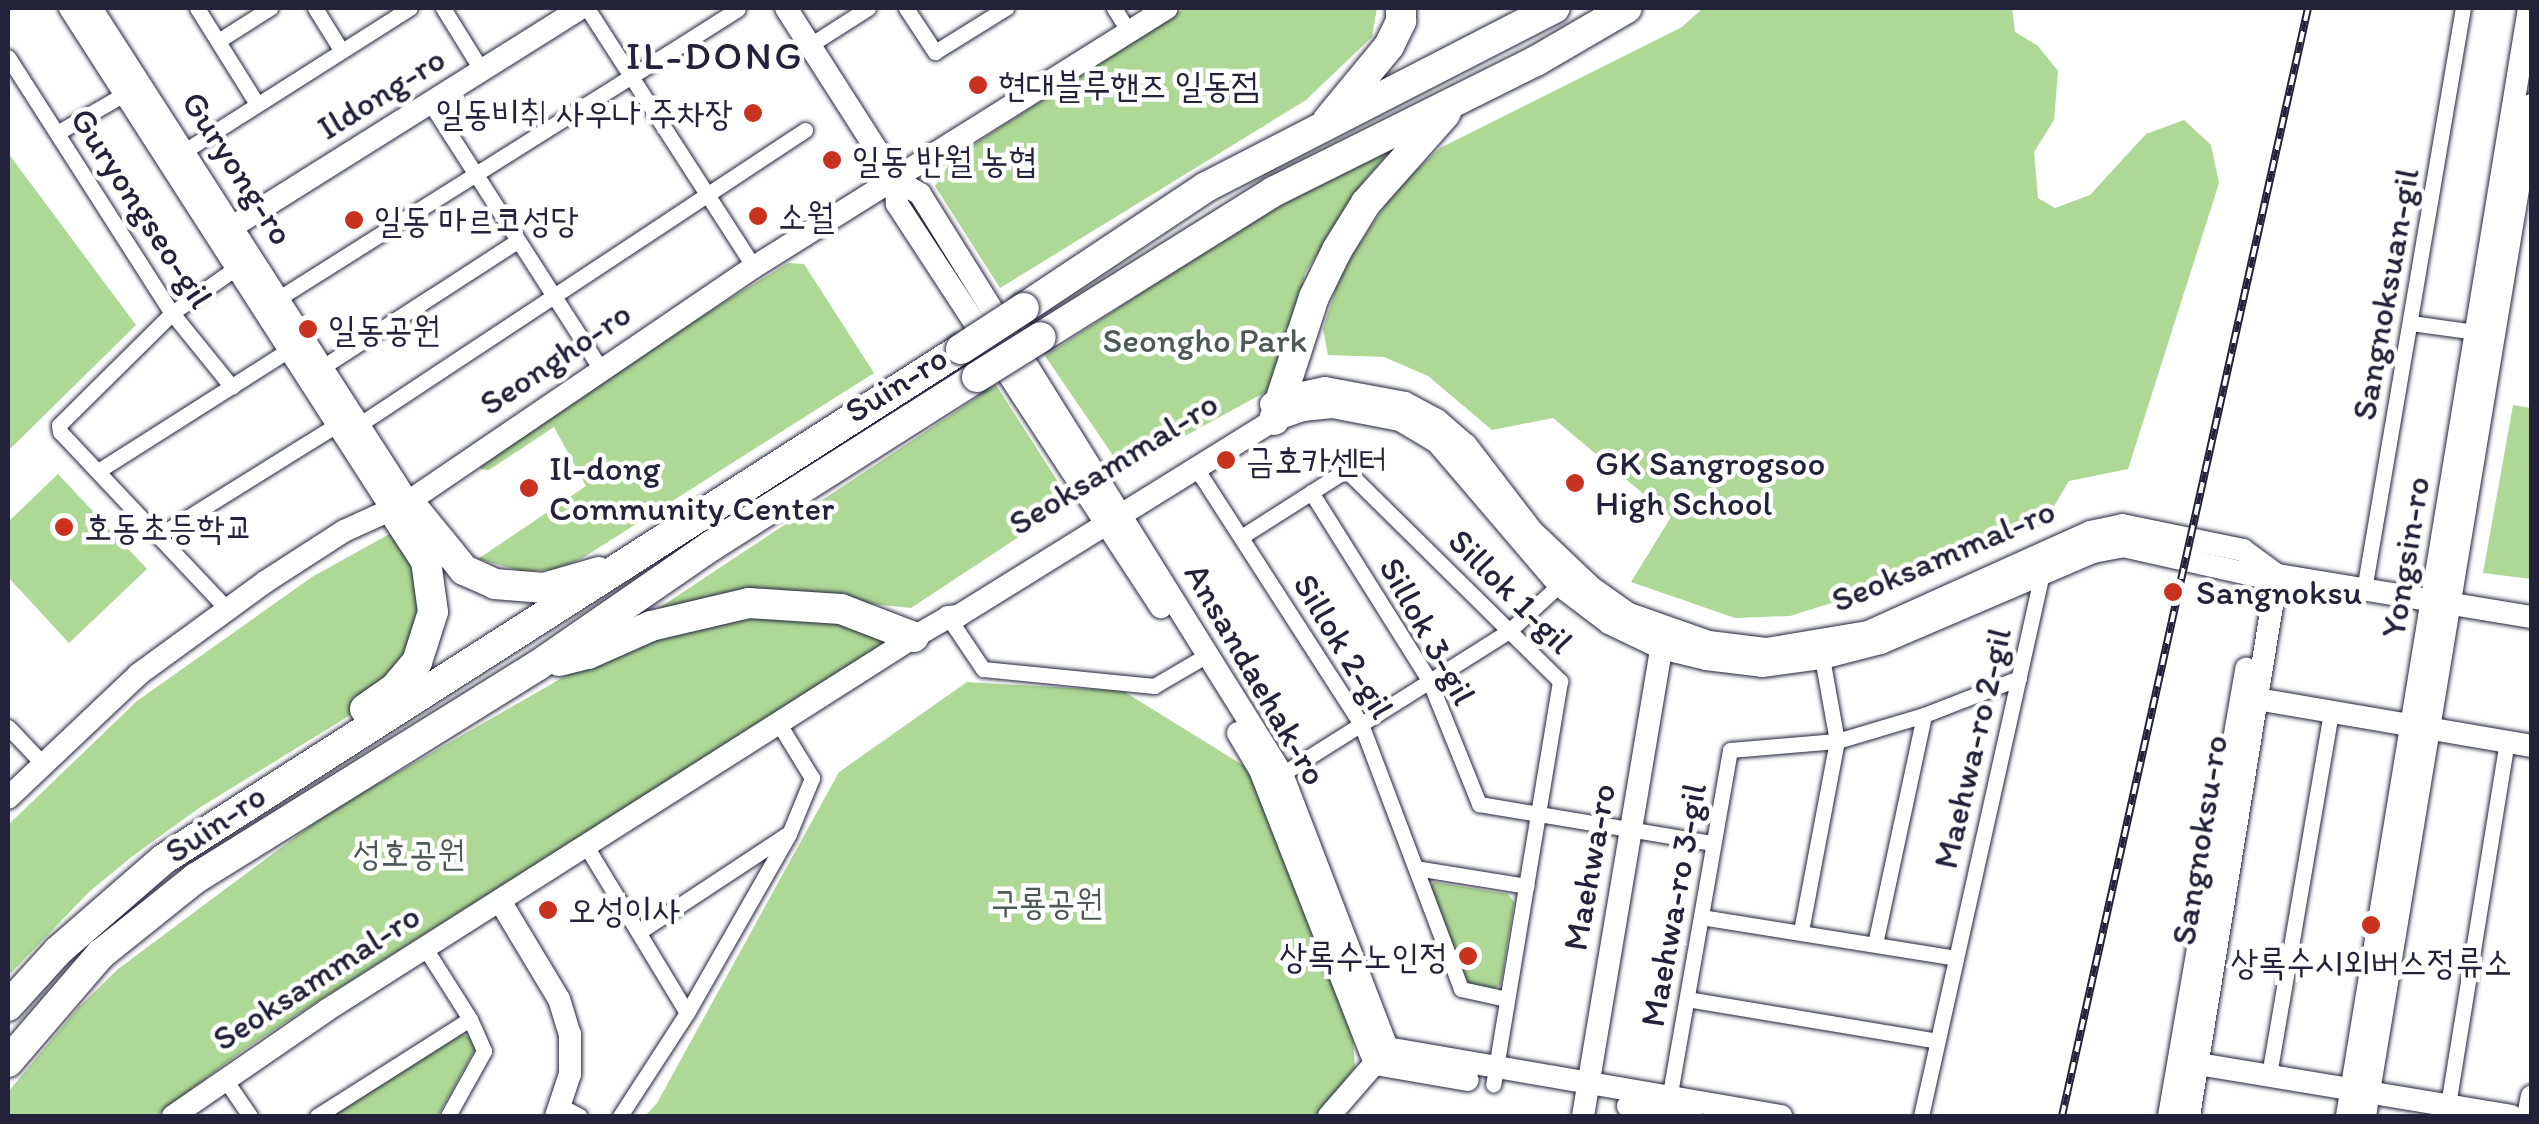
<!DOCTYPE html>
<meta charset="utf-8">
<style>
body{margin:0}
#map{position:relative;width:2539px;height:1124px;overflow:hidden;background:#fff;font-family:Itim,"Poor Story",sans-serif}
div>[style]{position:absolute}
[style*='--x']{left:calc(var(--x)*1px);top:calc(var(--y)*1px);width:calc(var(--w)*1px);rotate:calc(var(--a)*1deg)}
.green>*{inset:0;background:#aed895}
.roads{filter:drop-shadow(0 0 2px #22223b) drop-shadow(0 0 2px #22223b)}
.street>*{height:15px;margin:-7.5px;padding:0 7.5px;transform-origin:7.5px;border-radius:7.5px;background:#fff}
.secondary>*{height:22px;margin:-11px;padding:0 11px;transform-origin:11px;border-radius:11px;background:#fff}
.highway>*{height:30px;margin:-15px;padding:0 15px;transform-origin:15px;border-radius:15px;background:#fff}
.rail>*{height:8px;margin-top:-4px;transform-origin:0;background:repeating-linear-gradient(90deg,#fff 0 11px,#22223b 0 22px);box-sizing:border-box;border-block:2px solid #22223b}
.bridges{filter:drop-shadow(0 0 2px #22223b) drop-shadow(0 0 2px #22223b)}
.highway-bridge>*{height:30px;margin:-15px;padding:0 15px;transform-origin:15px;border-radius:15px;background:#fff}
.dots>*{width:28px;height:28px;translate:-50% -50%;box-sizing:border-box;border:5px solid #fff;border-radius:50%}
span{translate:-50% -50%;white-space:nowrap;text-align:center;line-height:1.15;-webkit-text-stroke:9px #fff;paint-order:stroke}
.poi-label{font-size:35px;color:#22223b}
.left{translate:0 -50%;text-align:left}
.right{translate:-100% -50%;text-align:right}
.street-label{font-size:35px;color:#22223b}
.park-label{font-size:35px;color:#4c5956}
.quarter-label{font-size:40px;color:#22223b;letter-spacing:2.5px}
.frame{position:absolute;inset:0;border:10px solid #22223b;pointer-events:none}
</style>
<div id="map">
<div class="green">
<i style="clip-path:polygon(1185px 8px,1377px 8px,1372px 37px,1306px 100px,1000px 288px,935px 186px,953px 158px)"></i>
<i style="clip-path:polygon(1703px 8px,2012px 8px,2015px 32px,2038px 46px,2058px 71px,2054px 120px,2034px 152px,2038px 198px,2055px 208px,2090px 195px,2146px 134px,2184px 120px,2211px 145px,2219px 183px,2128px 469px,2069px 481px,2042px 526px,2002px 537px,1898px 582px,1790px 616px,1735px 618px,1631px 582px,1671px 517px,1553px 418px,1492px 430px,1428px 376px,1384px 357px,1328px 355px,1323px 329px,1341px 272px,1396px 189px,1440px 148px,1682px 27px)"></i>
<i style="clip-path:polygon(1392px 149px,1368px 176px,1305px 273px,1296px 318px,1269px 390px,1123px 470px,1045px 356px,1263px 213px,1381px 150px)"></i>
<i style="clip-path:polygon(8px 153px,136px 325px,8px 451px)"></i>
<i style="clip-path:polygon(788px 263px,804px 264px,874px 373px,581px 559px,552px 570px,521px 571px,478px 559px,586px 486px,554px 427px,489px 470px,481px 469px,473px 457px)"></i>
<i style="clip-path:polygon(996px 385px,1062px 488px,1058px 511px,911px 608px,773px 594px,659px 608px)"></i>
<i style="clip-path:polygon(2513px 405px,2531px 408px,2531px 579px,2483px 573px)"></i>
<i style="clip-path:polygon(58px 474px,147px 569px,69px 643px,8px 577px,8px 522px)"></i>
<i style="clip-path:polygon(402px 527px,428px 613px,383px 695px,199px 808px,130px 858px,88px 893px,8px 976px,8px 825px,137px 701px,312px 577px)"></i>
<i style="clip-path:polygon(746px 609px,881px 628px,881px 647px,321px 999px,245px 1049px,156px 1116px,8px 1116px,8px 1092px,79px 1007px,118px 969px,329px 812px,593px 660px)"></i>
<i style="clip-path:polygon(967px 682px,1123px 691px,1254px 772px,1353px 1040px,1355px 1067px,1318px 1116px,645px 1116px,657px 1103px,839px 772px)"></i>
<i style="clip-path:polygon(1434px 882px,1508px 894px,1514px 902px,1501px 984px,1493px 990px,1468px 986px,1430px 887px)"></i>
<i style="clip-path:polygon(462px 1034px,473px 1039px,475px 1049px,438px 1116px,330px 1114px)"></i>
</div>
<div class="roads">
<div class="street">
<i style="--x:197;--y:8;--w:113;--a:58"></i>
<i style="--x:315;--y:8;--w:49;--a:58.2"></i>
<i style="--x:443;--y:8;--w:74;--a:58.2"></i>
<i style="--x:587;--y:8;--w:308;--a:57.2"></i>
<i style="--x:906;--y:8;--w:53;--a:56.6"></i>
<i style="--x:935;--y:52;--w:84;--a:-31.8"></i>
<i style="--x:1114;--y:8;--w:28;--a:58"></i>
<i style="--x:218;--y:41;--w:62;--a:-32.4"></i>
<i style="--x:810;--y:45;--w:69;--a:-32.5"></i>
<i style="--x:8;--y:57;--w:304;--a:57.4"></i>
<i style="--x:172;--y:313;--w:95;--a:51"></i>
<i style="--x:430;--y:103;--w:315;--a:57.3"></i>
<i style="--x:57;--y:133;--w:80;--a:-30.1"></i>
<i style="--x:186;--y:150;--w:265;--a:-32.4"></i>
<i style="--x:279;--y:298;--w:542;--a:-32.2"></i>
<i style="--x:2411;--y:323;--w:66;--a:7.9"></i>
<i style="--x:321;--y:368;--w:234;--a:-32.9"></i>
<i style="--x:357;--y:426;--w:537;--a:-33.45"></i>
<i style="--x:1196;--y:468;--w:305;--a:57.2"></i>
<i style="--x:1361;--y:724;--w:283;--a:69.3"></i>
<i style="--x:1461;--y:989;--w:47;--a:12.3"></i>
<i style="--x:98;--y:471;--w:226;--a:-32.4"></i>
<i style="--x:1311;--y:492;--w:222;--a:57.9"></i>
<i style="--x:1429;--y:680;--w:134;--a:68"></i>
<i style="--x:1479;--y:804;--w:237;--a:9.5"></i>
<i style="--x:158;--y:536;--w:210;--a:-31.9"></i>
<i style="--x:1241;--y:537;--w:125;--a:-32.5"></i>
<i style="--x:1346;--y:470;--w:301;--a:44.6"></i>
<i style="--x:1560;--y:681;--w:409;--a:99.4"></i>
<i style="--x:2364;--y:590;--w:590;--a:-80.35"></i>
<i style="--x:227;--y:609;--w:243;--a:-133.3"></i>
<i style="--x:60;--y:432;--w:7;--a:-98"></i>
<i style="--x:59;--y:425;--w:159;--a:-44.7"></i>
<i style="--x:172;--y:313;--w:80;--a:-35.3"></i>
<i style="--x:948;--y:617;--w:63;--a:56.1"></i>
<i style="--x:983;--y:669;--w:172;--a:5.7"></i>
<i style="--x:1154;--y:686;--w:50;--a:-30.2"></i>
<i style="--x:8;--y:727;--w:52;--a:46.5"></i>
<i style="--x:1282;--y:774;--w:268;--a:-32.2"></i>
<i style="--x:1509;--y:631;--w:68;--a:-42.6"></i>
<i style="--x:586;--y:846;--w:195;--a:58.8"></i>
<i style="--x:1416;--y:868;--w:112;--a:9.2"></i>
<i style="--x:1701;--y:917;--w:258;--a:9.1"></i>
<i style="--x:1801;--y:931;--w:193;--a:-79.3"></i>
<i style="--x:1837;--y:741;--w:84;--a:-100.2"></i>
<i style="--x:639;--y:932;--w:176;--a:-33.4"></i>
<i style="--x:1875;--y:944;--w:234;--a:-77.9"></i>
<i style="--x:425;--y:948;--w:84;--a:57.6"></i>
<i style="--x:470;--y:1019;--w:35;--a:66"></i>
<i style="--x:484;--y:1051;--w:74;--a:119"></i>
<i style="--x:1687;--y:999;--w:254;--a:9.5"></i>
<i style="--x:2269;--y:1075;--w:368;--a:-80.3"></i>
<i style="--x:224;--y:1078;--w:46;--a:55.6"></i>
<i style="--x:1668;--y:1105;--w:360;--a:-80.1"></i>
<i style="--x:1730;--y:750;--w:107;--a:-4.8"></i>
<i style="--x:1837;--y:741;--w:91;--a:-16.6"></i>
<i style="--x:1924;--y:715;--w:102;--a:-21.3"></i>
<i style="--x:2448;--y:1105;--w:368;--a:-80.8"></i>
<i style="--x:561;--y:1106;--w:21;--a:28"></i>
<i style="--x:317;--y:1116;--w:181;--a:-32.4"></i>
<i style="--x:620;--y:1116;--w:123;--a:-57"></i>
<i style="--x:687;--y:1013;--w:206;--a:-60.3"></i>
<i style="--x:789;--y:834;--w:61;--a:-67.7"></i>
<i style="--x:812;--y:778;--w:63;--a:-121.4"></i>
<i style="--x:1921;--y:1116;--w:560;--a:-77.43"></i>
</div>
<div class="secondary">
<i style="--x:70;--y:8;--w:596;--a:57.27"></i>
<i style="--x:91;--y:8;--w:587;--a:57.31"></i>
<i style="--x:786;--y:8;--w:204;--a:57.4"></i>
<i style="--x:896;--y:180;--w:28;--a:30"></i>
<i style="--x:920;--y:194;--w:684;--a:58.03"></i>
<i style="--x:1282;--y:774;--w:293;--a:69"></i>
<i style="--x:1387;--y:1048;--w:400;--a:9.8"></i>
<i style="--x:896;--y:180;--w:24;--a:88"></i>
<i style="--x:897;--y:204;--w:482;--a:56.8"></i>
<i style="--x:224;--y:232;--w:421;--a:-32.1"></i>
<i style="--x:1271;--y:404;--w:10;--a:-37"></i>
<i style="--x:1279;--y:398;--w:47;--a:-12.3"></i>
<i style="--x:1325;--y:388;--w:81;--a:10.6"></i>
<i style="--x:1405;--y:403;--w:36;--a:28"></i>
<i style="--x:1437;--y:420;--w:38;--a:41"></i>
<i style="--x:1466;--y:445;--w:108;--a:52.5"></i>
<i style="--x:1532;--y:531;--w:83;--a:43.5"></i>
<i style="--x:1592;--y:588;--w:45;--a:35.1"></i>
<i style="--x:1629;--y:614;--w:85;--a:19.3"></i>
<i style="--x:1709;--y:642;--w:57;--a:7"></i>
<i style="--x:1766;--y:649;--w:103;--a:-9.5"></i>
<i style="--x:1868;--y:632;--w:243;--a:-24.2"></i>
<i style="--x:2090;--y:532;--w:33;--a:-12"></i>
<i style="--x:2122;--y:525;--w:124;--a:11.7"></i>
<i style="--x:2243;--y:550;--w:42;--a:36.3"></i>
<i style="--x:2277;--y:575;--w:548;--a:99.24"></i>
<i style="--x:2257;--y:699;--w:279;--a:9.7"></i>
<i style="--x:1238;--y:733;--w:43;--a:59.3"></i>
<i style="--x:1260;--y:770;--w:316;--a:68.6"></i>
<i style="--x:1375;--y:1064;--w:94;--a:9.8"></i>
<i style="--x:8;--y:798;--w:180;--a:-43.4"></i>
<i style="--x:139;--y:674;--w:156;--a:-36.1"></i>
<i style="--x:265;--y:582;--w:94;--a:-32.8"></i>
<i style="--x:344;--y:531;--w:70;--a:-24.4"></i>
<i style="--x:408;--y:502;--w:418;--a:-34.2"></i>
<i style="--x:754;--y:267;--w:487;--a:-32.1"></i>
<i style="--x:500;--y:901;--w:114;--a:59"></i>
<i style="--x:559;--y:999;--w:37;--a:73"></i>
<i style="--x:570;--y:1034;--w:40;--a:90"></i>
<i style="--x:570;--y:1074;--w:44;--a:108.4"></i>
<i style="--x:2198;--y:1064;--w:317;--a:9.4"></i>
<i style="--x:1628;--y:1106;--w:64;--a:9"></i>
<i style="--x:173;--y:1116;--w:187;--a:-34.5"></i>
<i style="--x:327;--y:1010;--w:695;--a:-32.43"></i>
<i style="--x:914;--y:637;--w:39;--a:-30"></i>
<i style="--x:948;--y:617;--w:10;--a:-6"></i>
<i style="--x:958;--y:616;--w:372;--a:-31.8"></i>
<i style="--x:1274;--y:420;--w:31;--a:-19"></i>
<i style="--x:1303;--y:410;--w:29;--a:-6"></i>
<i style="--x:1332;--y:407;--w:69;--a:10.8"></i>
<i style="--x:1400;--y:420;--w:43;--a:30.7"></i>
<i style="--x:1437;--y:442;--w:188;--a:49.5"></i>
<i style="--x:1559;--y:585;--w:63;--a:37.2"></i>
<i style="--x:1609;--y:623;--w:58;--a:25.7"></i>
<i style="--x:1661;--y:648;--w:46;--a:13.7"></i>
<i style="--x:1706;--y:659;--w:56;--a:7.1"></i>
<i style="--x:1762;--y:666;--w:61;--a:-7.6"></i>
<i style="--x:1822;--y:658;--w:61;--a:-14.3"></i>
<i style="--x:1881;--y:643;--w:231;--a:-23.2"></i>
<i style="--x:2093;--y:552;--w:31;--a:-11"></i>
<i style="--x:2123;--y:546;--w:142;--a:12.6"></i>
<i style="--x:2262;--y:577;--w:15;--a:-8"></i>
<i style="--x:2277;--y:575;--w:258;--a:9.4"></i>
<i style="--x:1329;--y:1116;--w:81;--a:-49"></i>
<i style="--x:1583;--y:1116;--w:490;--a:-80.5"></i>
<i style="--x:2169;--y:1116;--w:454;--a:-80.2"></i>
<i style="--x:2347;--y:1116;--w:1123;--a:-80.67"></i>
<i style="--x:2365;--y:1116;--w:1025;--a:-80.62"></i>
<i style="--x:2528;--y:1116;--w:20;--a:-79"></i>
</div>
<div class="highway">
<i style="--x:1328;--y:120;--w:96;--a:-50.5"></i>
<i style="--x:1389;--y:46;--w:28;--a:-64"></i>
<i style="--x:1401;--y:21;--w:13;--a:-90"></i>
<i style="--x:1024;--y:308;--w:219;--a:-33.6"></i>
<i style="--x:1206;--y:187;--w:392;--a:-27.2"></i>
<i style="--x:1041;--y:337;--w:274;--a:-32"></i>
<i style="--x:1273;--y:192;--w:294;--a:-26.5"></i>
<i style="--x:1536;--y:61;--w:105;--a:-30.2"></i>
<i style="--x:1274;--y:420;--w:129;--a:-72"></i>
<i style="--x:1314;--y:297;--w:52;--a:-63.9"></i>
<i style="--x:1337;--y:250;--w:55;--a:-58.3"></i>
<i style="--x:1366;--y:203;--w:120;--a:-48.4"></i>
<i style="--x:411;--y:505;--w:84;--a:50.8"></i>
<i style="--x:464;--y:570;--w:34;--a:24"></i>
<i style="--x:495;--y:584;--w:49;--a:4.7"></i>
<i style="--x:544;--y:588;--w:57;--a:-16.2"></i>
<i style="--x:559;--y:661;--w:30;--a:-14"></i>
<i style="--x:588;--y:654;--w:69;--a:-24"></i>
<i style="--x:651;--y:626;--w:101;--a:-13.2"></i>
<i style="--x:749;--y:603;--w:92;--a:3.7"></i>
<i style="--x:841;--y:609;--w:78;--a:21"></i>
<i style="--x:365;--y:709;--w:37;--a:-35"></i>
<i style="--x:395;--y:688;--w:34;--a:-50"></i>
<i style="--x:417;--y:662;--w:52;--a:-72.3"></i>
<i style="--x:433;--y:612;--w:51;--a:-97.8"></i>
<i style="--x:426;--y:561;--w:62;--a:-123.2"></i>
<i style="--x:8;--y:1006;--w:74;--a:-47.7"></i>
<i style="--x:58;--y:951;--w:140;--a:-41"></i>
<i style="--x:164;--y:859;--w:946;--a:-32.62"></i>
<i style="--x:8;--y:1062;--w:143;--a:-49.3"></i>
<i style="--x:101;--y:954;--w:122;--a:-38.7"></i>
<i style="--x:196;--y:878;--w:402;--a:-31.9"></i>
<i style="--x:537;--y:666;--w:211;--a:-34.6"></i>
<i style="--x:711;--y:546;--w:315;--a:-32.4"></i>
</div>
</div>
<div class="rail">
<i style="--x:2062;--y:1116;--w:1135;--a:-77.48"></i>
</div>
<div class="bridges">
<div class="highway-bridge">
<i style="--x:961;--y:349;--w:75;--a:-33.1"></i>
<i style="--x:977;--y:377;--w:75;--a:-32"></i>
</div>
</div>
<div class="dots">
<i style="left:978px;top:85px;background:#c8321e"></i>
<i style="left:753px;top:113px;background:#c8321e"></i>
<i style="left:832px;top:160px;background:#c8321e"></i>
<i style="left:758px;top:216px;background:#c8321e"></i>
<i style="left:354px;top:220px;background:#c8321e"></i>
<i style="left:308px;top:329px;background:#c8321e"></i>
<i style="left:1226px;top:460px;background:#c8321e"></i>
<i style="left:1575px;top:483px;background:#c8321e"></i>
<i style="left:529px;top:488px;background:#c8321e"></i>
<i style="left:64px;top:527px;background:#c8321e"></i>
<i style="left:2173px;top:592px;background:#c8321e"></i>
<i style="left:548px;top:910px;background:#c8321e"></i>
<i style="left:2371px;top:925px;background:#c8321e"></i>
<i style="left:1468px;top:956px;background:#c8321e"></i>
</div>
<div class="poi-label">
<span class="left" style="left:998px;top:85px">현대블루핸즈 일동점</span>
<span class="right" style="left:733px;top:113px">일동비취 사우나 주차장</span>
<span class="left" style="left:852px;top:160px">일동 반월 농협</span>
<span class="left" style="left:778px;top:216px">소월</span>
<span class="left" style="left:374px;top:220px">일동 마르코성당</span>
<span class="left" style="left:328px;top:329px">일동공원</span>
<span class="left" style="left:1246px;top:460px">금호카센터</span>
<span class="left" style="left:1595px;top:483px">GK Sangrogsoo<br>High School</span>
<span class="left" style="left:549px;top:488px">Il-dong<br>Community Center</span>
<span class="left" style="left:84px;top:527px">호동초등학교</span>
<span class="left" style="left:2196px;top:592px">Sangnoksu</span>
<span class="left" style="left:568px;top:910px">오성이사</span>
<span class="right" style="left:1448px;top:956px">상록수노인정</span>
<span style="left:2371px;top:962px">상록수시외버스정류소</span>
</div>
<div class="street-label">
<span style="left:381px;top:93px;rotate:-32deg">Ildong-ro</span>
<span style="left:238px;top:168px;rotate:57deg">Guryong-ro</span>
<span style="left:142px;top:208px;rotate:57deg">Guryongseo-gil</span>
<span style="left:2385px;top:294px;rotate:-80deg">Sangnoksuan-gil</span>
<span style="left:555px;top:358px;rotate:-34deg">Seongho-ro</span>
<span style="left:896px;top:384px;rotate:-32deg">Suin-ro</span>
<span style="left:1113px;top:463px;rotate:-32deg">Seoksammal-ro</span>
<span style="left:1943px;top:555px;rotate:-23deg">Seoksammal-ro</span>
<span style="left:2405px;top:557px;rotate:-81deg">Yongsin-ro</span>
<span style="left:1511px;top:591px;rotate:45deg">Sillok 1-gil</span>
<span style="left:1428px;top:631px;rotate:61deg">Sillok 3-gil</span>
<span style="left:1344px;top:646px;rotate:59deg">Sillok 2-gil</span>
<span style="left:1256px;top:674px;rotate:60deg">Ansandaehak-ro</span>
<span style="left:1972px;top:748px;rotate:-77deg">Maehwa-ro 2-gil</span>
<span style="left:215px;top:823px;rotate:-34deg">Suin-ro</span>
<span style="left:2199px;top:840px;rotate:-81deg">Sangnoksu-ro</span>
<span style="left:1589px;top:867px;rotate:-80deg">Maehwa-ro</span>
<span style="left:1673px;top:905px;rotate:-80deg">Maehwa-ro 3-gil</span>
<span style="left:316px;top:977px;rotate:-33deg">Seoksammal-ro</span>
</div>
<div class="park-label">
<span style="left:1205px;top:340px">Seongho Park</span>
<span style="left:409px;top:853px">성호공원</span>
<span style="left:1047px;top:902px">구룡공원</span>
</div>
<div class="quarter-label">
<span style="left:715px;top:55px">IL-DONG</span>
</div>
<div class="frame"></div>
</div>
